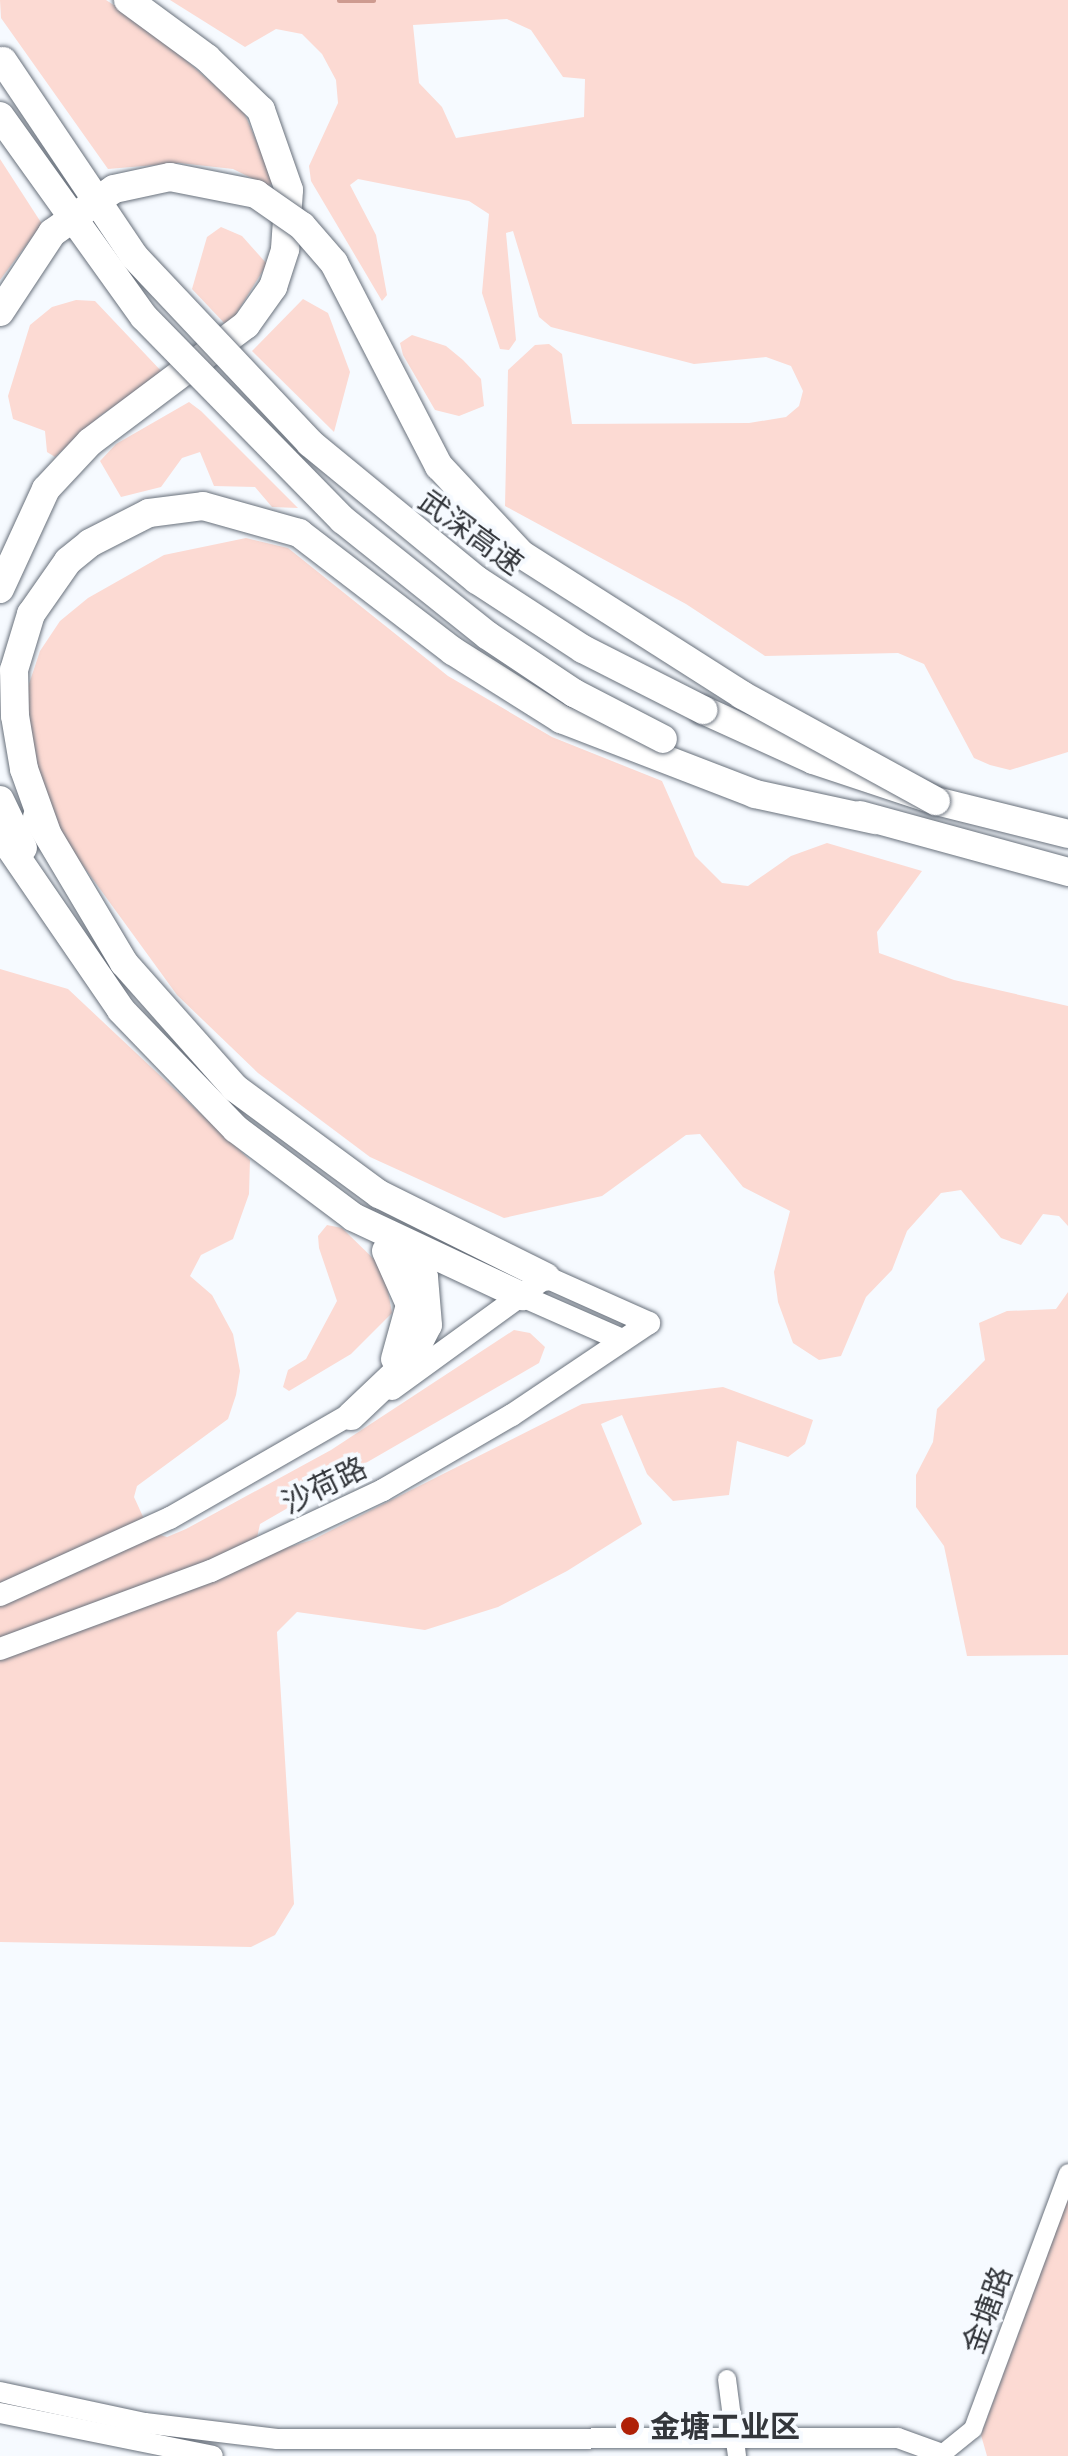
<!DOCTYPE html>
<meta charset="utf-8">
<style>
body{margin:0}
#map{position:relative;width:1068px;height:2456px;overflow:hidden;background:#f6faff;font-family:"IBM Plex Sans","Noto Sans SC",sans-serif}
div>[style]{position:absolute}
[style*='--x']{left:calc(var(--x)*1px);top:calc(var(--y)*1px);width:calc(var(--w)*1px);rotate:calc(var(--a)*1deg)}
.green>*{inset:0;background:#fcdad3}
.stream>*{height:5px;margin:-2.5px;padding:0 2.5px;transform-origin:2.5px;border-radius:2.5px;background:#ce9b90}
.roads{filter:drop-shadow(0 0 2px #69717c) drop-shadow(0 0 2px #69717c)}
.tertiary>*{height:18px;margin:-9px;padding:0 9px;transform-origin:9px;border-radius:9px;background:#fff}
.secondary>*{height:20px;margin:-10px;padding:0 10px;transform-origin:10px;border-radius:10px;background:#fff}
.primary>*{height:22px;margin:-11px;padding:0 11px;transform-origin:11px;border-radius:11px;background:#fff}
.motorway>*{height:28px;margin:-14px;padding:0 14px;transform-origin:14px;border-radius:14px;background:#fff}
.bridges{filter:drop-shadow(0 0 2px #69717c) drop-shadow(0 0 2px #69717c)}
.motorway-bridge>*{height:28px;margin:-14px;padding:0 14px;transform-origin:14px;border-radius:14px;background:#fff}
.dots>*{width:28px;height:28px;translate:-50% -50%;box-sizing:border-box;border:5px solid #f6faff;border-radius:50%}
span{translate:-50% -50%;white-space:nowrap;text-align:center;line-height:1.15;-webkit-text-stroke:8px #f6faff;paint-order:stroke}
.street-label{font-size:30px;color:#33363b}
.poi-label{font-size:30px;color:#33363b;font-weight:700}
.left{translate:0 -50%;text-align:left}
</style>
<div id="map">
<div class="green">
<i style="clip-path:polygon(0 0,106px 0,150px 29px,243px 110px,274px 182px,268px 186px,233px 169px,179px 163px,108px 169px,1px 18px)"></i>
<i style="clip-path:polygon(evenodd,170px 0,1068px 0,1068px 752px,1010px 770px,990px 765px,974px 758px,924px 664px,898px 653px,765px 656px,686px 604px,505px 506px,508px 370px,535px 345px,549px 344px,562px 354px,572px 424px,749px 423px,786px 417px,799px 406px,803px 391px,791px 366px,766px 357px,694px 364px,551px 327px,539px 317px,513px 231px,506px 233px,516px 340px,509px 350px,500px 349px,482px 293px,489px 214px,469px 201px,358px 179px,350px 185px,376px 235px,387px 295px,382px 301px,311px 181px,309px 166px,338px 103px,336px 80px,322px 54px,302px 34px,276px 29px,245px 47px,170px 0,507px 19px,531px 30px,563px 77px,585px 79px,584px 117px,456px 138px,442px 107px,419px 83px,413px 25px,507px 19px)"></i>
<i style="clip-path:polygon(0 159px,42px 224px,0 280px)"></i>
<i style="clip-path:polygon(221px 227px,242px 236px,267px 264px,228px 327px,192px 289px,207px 237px)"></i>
<i style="clip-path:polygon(303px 299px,328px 313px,350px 372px,334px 432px,252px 351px)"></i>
<i style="clip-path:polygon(76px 300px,95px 301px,164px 374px,101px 415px,55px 457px,47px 452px,45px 431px,13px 419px,8px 396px,30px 325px,52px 307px)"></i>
<i style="clip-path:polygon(412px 335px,446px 346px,463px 360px,481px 379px,484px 406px,459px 416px,435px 410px,403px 355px,400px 343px)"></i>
<i style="clip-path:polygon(189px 402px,201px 411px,298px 508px,272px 507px,255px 487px,214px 486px,200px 452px,182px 458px,161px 487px,121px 497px,100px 461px,116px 444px)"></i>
<i style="clip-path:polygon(246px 538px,288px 548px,448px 676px,552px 737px,662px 781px,695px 856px,722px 883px,748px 886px,791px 856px,827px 843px,922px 871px,877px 932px,879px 953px,954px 980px,1068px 1006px,1068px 1226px,1059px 1216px,1043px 1214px,1021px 1245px,1001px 1238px,961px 1190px,941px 1193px,907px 1231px,892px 1270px,866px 1297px,841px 1356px,819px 1360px,793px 1343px,778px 1302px,774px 1272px,790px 1211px,743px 1187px,700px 1134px,686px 1135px,602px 1196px,504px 1218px,370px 1157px,258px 1073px,177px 995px,52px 823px,33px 752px,27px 690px,40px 651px,60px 621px,88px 598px,164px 555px)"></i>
<i style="clip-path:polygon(0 969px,68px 989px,250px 1160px,249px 1194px,233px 1239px,201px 1255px,190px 1276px,212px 1295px,233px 1334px,240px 1371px,236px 1395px,228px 1419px,137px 1486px,134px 1497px,150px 1532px,167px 1537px,186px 1529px,331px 1450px,514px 1330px,530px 1333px,545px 1347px,539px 1363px,260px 1524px,256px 1542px,272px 1552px,312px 1540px,582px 1404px,723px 1387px,813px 1420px,805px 1444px,788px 1457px,737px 1441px,729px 1495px,673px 1501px,647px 1474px,622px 1415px,601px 1424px,642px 1524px,567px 1571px,498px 1607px,425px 1630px,297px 1612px,277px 1632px,294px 1904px,275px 1935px,251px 1947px,0 1942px)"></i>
<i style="clip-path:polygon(327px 1225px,342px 1228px,384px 1269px,392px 1313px,351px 1354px,289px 1391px,283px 1387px,288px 1370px,306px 1359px,337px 1301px,319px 1248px,318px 1236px)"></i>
<i style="clip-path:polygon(1068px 1292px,1068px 1655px,967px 1656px,944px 1546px,916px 1507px,916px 1475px,933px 1442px,937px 1409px,985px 1360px,979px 1323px,1007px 1311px,1056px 1309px)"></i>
<i style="clip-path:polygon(1068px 2198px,1068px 2456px,987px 2456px,981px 2435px)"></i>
</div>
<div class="stream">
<i style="--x:339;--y:0;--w:34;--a:0"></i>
</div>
<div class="roads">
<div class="tertiary">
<i style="--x:727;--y:2379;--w:78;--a:82.6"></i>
<i style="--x:942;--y:2454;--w:40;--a:-39"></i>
<i style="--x:973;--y:2429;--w:273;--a:-69.6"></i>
</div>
<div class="secondary">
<i style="--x:0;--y:2392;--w:148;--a:12.1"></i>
<i style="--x:145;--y:2423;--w:133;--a:6.9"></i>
<i style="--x:277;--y:2439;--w:621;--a:-0.09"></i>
<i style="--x:898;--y:2438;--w:47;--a:20"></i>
<i style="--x:0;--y:2413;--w:217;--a:11.4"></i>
</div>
<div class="primary">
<i style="--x:522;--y:1296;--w:109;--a:23.7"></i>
<i style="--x:392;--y:1389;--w:190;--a:-36"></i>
<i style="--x:546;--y:1277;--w:113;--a:24.1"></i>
<i style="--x:0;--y:1595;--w:187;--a:-24.4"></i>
<i style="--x:170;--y:1518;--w:225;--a:-29.9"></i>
<i style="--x:0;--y:1649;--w:225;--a:-20.3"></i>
<i style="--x:211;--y:1571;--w:190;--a:-25.2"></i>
<i style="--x:383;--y:1490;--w:149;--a:-30.2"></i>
<i style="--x:512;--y:1415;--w:165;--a:-33.9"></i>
</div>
<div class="motorway">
<i style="--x:0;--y:589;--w:110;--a:-65.3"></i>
<i style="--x:46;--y:489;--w:64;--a:-46.9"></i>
<i style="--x:90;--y:442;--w:195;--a:-36.9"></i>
<i style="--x:246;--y:325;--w:47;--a:-54.6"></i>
<i style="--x:273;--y:287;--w:40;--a:-72"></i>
<i style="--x:285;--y:249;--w:59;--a:-86.1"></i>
<i style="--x:289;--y:190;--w:85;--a:-109.3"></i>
<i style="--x:261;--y:110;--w:75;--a:-136.1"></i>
<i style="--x:207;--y:58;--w:98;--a:-143.7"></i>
<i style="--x:703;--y:710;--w:121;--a:24.4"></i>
<i style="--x:813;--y:760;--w:130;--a:18.4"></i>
<i style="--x:936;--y:801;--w:136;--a:14"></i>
<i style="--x:0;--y:800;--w:53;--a:64.4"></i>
<i style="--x:860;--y:815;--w:216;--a:15.3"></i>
<i style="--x:37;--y:817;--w:170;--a:59.2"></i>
<i style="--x:124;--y:963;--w:167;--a:48.4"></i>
<i style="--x:235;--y:1088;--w:179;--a:36.4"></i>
<i style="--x:379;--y:1194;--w:186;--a:26.4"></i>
<i style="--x:0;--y:833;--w:214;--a:55.6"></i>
<i style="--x:121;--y:1010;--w:165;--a:46"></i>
<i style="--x:236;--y:1129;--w:146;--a:36.9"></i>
<i style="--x:353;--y:1217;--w:187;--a:25.1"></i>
<i style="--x:47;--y:833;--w:68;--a:-109.8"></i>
<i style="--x:24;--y:769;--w:54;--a:-99.6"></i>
<i style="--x:15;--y:716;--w:46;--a:-91.2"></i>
<i style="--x:14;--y:670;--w:59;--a:-73.1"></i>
<i style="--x:31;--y:614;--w:65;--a:-55.1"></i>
<i style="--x:68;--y:561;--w:28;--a:-39"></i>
<i style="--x:90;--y:543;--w:66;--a:-27"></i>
<i style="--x:149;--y:513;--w:54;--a:-7.4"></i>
<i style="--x:203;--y:506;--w:100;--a:15.7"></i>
<i style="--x:299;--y:533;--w:194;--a:37.5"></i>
<i style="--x:453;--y:651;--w:128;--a:32.2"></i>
<i style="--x:561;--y:719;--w:208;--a:21.1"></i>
<i style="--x:755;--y:794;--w:123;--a:12.2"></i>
<i style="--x:386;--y:1251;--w:59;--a:66"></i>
<i style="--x:410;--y:1305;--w:56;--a:105.5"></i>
<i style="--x:351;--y:1416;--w:81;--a:-43.5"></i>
<i style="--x:410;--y:1360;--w:39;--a:-63"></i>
<i style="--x:428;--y:1325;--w:48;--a:-94.8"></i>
<i style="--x:424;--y:1277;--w:43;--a:-131.2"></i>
</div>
</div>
<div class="bridges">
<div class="motorway-bridge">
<i style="--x:3;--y:61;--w:235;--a:56.1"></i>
<i style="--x:134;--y:256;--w:257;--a:46.7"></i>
<i style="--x:310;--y:443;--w:216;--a:39.4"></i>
<i style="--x:477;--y:580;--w:126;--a:33.1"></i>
<i style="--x:583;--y:649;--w:135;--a:26.9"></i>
<i style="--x:0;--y:116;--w:247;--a:54.4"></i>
<i style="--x:144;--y:317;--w:284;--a:45.6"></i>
<i style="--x:343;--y:520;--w:184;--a:38.6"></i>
<i style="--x:487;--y:635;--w:105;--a:33.7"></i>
<i style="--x:574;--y:693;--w:100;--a:27.3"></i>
<i style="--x:0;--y:312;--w:95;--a:-56.6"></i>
<i style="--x:52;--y:233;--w:76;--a:-35.4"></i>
<i style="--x:114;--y:189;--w:57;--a:-12.1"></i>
<i style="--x:170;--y:177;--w:88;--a:11.2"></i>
<i style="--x:256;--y:194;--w:56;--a:34.8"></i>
<i style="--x:302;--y:226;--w:49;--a:49.1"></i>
<i style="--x:334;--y:263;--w:229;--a:62.7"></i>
<i style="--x:439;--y:466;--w:120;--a:47"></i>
<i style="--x:521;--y:554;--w:262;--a:32.5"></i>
<i style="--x:742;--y:695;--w:221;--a:28.7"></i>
</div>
</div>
<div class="dots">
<i style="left:630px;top:2426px;background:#af2108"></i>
</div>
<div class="street-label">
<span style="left:471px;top:532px;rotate:36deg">武深高速</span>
<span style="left:324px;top:1485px;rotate:-26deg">沙荷路</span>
<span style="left:987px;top:2310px;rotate:-70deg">金塘路</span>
</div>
<div class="poi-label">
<span class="left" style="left:650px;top:2426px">金塘工业区</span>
</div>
</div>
